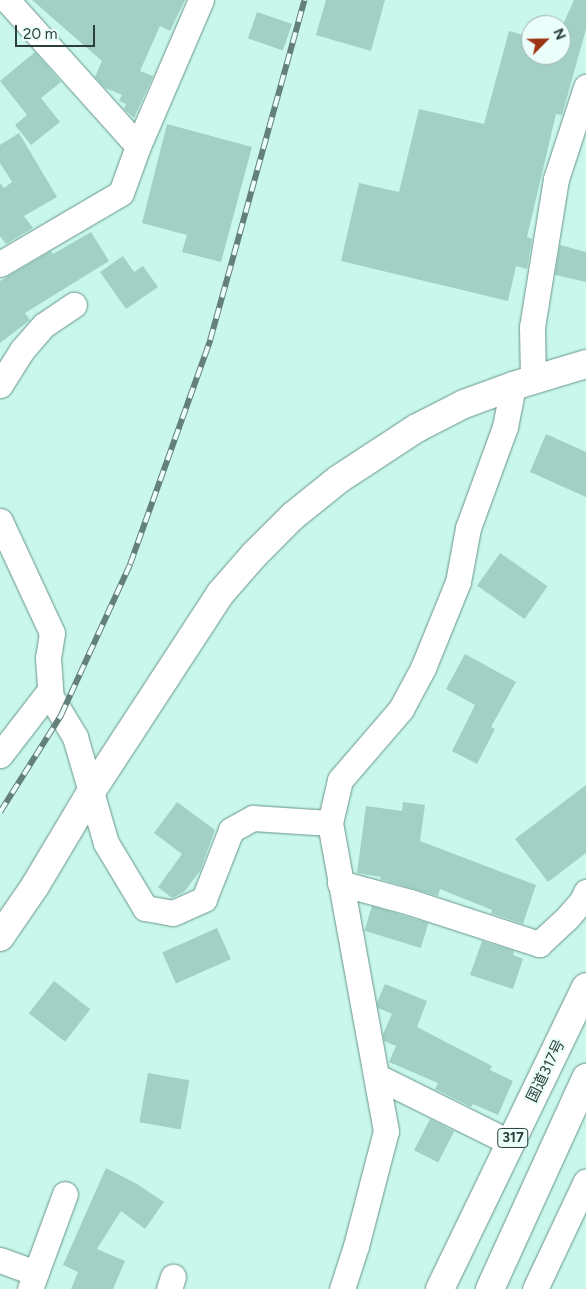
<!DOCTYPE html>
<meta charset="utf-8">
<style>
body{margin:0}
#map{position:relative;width:586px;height:1289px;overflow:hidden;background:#c9f7ec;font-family:Figtree,"Noto Sans JP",sans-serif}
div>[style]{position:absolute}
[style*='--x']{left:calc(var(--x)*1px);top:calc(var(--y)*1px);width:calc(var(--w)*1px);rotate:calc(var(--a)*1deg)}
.building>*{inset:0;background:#a2d0c5;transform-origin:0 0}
.roads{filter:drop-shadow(0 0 1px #68948a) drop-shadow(0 0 1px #68948a)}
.street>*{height:25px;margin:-12.5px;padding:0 12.5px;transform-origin:12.5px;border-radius:12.5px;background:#fff}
.secondary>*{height:28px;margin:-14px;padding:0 14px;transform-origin:14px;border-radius:14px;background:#fff}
.highway>*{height:28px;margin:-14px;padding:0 14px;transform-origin:14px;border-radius:14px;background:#fff}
.rail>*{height:5.5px;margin-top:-2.75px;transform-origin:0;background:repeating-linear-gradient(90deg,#ebfef9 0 11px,#64807a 0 22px);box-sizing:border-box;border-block:1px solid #64807a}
span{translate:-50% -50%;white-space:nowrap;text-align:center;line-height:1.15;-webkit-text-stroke:4.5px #ebfef9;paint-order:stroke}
.shield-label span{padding:1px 4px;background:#ebfef9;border:1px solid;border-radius:4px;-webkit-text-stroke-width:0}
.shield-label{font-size:14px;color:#2b3e3a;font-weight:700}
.street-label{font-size:15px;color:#2b3e3a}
.north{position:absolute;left:521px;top:15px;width:50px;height:50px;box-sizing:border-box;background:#ebfef9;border:1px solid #9eb1ad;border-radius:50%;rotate:67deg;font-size:14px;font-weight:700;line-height:20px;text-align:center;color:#2b3e3a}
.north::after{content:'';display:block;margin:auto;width:18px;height:22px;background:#9c3414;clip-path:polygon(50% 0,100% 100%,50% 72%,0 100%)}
.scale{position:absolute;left:15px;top:25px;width:80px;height:22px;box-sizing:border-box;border:2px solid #2b3e3a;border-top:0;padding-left:6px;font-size:15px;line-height:18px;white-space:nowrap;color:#2b3e3a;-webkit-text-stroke:4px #ebfef9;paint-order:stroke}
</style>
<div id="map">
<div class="building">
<i style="clip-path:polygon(32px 0,185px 0,170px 31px,160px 26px,140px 71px,153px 76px,134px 118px,124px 109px,126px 104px,119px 101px,122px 95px,105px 88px,95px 77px,102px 61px)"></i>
<i style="clip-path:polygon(326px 0,385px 0,371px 51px,316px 35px)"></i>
<i style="clip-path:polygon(574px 0,586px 0,586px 29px,562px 115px,556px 114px,527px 237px,532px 239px,527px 269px,516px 266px,508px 301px,341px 261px,359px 183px,399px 192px,419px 109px,484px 124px,509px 31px,531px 37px,531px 55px,561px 55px,561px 29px)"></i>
<i style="left:257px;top:12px;width:37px;height:28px;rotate:19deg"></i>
<i style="clip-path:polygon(35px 52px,61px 82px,41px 98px,60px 122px,31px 145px,15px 125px,27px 115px,0 81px)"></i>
<i style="clip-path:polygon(167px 124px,252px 147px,221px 262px,182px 252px,187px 235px,142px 223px)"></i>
<i style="clip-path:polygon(19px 133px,57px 197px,24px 216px,33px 228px,6px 244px,0 236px,0 183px,4px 188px,12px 182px,0 163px,0 145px)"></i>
<i style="clip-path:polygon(91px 232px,109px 261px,25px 313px,30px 320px,0 343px,0 281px,51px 251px,53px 254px)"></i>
<i style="clip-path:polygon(560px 245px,586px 252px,586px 282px,555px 275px)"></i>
<i style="clip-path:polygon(123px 256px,134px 272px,143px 266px,158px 287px,126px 309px,100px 272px)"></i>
<i style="clip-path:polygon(546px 434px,586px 452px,586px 497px,530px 472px)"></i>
<i style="left:500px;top:553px;width:58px;height:40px;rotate:35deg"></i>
<i style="clip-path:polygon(465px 654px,516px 682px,491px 727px,495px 729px,477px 764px,452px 751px,475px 705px,446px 689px)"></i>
<i style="clip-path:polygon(586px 785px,586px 853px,548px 882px,515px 839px)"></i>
<i style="clip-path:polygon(177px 802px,215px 830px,200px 871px,184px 892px,172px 898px,158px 887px,182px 854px,154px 833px)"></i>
<i style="clip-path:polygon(403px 802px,425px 805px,420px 841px,536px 885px,523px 924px,491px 913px,492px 910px,440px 889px,438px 896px,380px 879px,381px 877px,357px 873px,366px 806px,402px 811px)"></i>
<i style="left:372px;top:906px;width:59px;height:26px;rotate:17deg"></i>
<i style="left:217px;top:928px;width:34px;height:60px;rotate:66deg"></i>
<i style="clip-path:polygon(482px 941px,514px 951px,513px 955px,523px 959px,513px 989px,470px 975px)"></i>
<i style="left:54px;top:981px;width:46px;height:41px;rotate:38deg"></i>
<i style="clip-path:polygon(385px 984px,427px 1001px,417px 1027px,492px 1066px,490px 1070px,513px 1081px,498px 1115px,473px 1104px,471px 1107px,435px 1089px,438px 1083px,389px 1062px,396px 1046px,384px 1041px,383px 1034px,392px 1014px,378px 1008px,377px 1003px)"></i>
<i style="left:148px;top:1073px;width:42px;height:50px;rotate:10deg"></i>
<i style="left:430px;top:1119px;width:27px;height:35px;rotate:27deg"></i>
<i style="clip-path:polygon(106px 1168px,137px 1184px,164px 1202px,145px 1229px,121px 1211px,97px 1249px,125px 1261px,113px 1289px,71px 1289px,78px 1272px,63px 1265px)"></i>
</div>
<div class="roads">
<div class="street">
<i style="--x:7;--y:0;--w:196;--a:48.1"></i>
<i style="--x:0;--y:264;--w:140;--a:-30.4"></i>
<i style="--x:121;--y:193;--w:50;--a:-70.1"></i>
<i style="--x:138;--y:146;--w:159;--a:-66.7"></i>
<i style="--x:533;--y:379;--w:52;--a:-91.1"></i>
<i style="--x:532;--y:327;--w:150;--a:-80.8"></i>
<i style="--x:556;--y:179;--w:97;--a:-71.9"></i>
<i style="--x:0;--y:385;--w:41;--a:-57.8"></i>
<i style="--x:22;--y:350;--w:33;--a:-49"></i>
<i style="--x:44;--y:325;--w:36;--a:-34"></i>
<i style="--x:0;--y:521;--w:123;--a:65.1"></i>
<i style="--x:52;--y:633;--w:25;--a:99"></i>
<i style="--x:48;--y:658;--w:39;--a:86"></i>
<i style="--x:51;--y:697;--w:47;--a:59"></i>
<i style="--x:75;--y:737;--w:110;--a:73.7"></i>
<i style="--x:106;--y:843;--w:76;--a:59"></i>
<i style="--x:145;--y:908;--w:28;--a:10"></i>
<i style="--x:173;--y:913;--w:34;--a:-24"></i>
<i style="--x:204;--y:899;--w:74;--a:-68.6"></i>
<i style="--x:231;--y:830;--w:25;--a:-29"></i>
<i style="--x:253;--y:818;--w:77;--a:3.7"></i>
<i style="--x:0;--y:755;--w:82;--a:-52.4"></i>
<i style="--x:340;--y:883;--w:73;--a:15.2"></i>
<i style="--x:410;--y:902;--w:136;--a:18"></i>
<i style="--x:539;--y:944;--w:38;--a:-43"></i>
<i style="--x:567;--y:918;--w:23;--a:-49"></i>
<i style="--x:582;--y:901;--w:10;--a:-66"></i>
<i style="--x:378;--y:1077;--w:148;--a:26.4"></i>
<i style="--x:0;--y:1260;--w:38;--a:20"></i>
<i style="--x:30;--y:1289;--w:101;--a:-69.8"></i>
<i style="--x:169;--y:1289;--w:13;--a:-72"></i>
<i style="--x:342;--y:1289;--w:45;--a:-72"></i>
<i style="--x:356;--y:1246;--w:119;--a:-75.4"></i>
<i style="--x:386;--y:1131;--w:313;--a:-100.3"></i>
<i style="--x:330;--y:823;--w:44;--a:-76.9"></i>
<i style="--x:340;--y:780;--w:94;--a:-49.3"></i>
<i style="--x:401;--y:709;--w:47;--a:-61.8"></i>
<i style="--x:423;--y:668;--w:93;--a:-67.9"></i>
<i style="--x:458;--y:582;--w:55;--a:-79.5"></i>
<i style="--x:468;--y:528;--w:108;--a:-69.9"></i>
<i style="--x:505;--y:427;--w:42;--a:-79"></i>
<i style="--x:535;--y:1289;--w:119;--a:-64.7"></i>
</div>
<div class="secondary">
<i style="--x:0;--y:937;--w:62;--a:-55.5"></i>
<i style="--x:35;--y:886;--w:109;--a:-59.2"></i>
<i style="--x:91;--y:792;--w:236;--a:-56.9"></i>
<i style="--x:220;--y:594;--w:52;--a:-48.9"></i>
<i style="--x:254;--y:555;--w:55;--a:-45"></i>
<i style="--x:293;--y:516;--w:59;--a:-38.8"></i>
<i style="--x:339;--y:479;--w:93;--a:-33.2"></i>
<i style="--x:417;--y:428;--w:53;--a:-27.1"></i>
<i style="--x:464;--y:404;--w:52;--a:-20.2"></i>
<i style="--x:513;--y:386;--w:76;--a:-16.8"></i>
</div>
<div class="highway">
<i style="--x:440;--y:1289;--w:335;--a:-64.2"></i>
<i style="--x:490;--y:1289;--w:232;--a:-65.5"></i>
</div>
</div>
<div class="rail">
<i style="--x:0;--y:812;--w:115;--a:-57.8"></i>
<i style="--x:61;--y:715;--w:166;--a:-65.4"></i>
<i style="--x:130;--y:564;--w:238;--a:-70.3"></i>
<i style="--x:210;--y:340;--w:353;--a:-74.5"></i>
</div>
<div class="shield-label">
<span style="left:513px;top:1138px">317</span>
</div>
<div class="street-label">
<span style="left:546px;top:1071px;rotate:-64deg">国道317号</span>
</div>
<div class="north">N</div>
<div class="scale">20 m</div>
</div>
